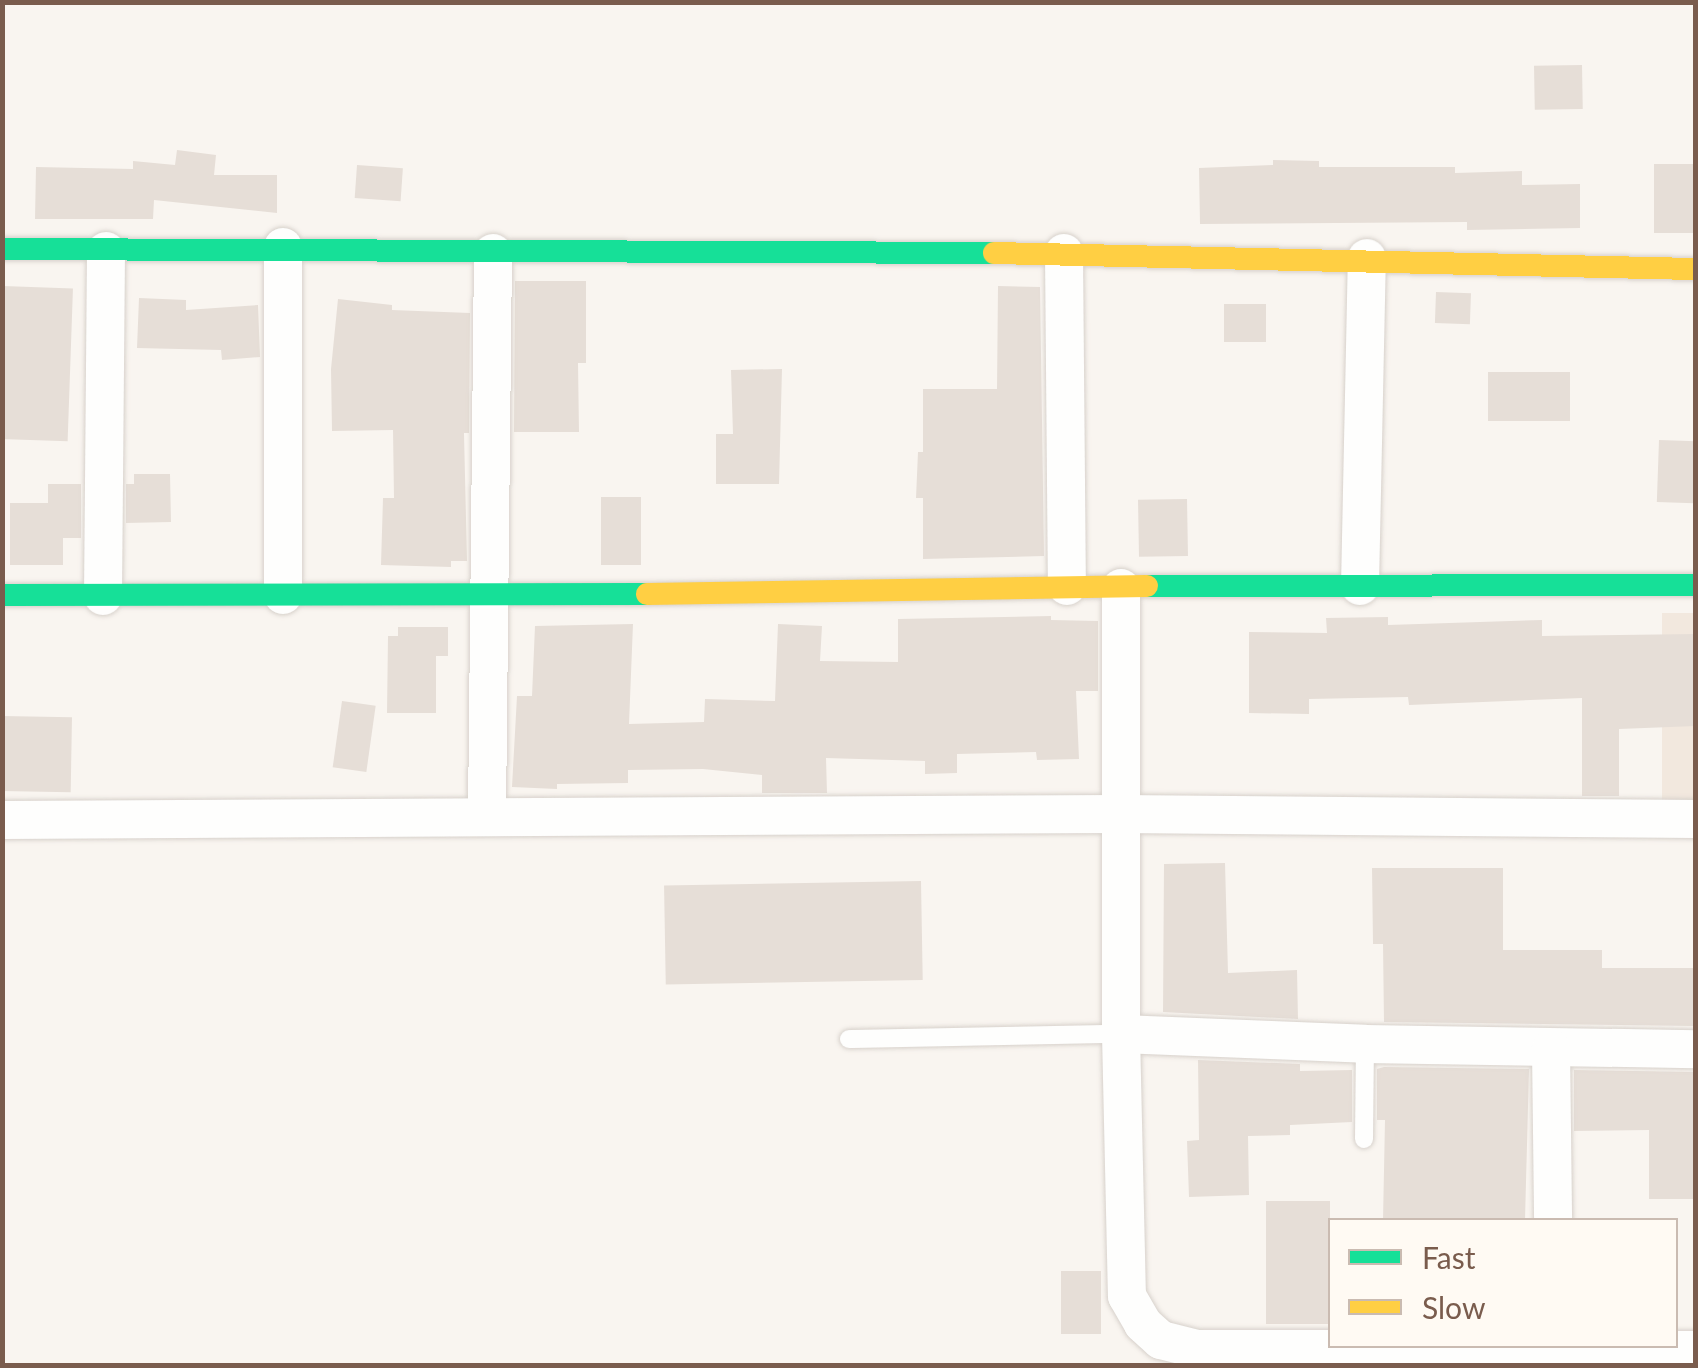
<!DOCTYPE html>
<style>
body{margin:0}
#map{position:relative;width:1698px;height:1368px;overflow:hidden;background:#f9f5f0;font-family:Lato,sans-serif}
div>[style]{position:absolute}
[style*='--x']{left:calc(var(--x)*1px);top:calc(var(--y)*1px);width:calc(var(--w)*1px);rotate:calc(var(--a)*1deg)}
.residential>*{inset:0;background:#f2e8de;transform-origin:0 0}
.building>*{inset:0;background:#e6ded7;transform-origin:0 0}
.roads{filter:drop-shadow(0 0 2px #d7d1cb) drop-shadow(0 0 2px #d7d1cb)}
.lane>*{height:18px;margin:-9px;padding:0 9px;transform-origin:9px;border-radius:9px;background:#fefefd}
.street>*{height:38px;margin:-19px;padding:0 19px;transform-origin:19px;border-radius:19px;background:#fefefd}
.fast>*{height:22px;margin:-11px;padding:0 11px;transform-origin:11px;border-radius:11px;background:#16e098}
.slow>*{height:22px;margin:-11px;padding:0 11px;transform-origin:11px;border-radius:11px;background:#ffcf43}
span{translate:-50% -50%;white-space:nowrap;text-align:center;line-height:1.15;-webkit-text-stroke:9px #fffaf3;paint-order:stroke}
.frame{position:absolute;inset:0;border:5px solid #7a5c4d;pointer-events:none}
.legend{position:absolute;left:1328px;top:1218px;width:350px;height:130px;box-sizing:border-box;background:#fffaf3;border:2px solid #cabbb1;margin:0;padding:12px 18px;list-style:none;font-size:30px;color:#7a5c4d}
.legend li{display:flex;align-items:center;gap:20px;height:50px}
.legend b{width:50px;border:2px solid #cabbb1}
</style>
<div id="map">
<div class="residential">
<i style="left:1695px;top:613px;width:188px;height:33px;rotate:90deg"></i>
</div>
<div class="building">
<i style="left:1582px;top:65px;width:44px;height:48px;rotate:89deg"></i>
<i style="clip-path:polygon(177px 150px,216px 155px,214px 175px,277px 175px,277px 213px,154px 200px,153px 219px,35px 219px,36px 167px,133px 169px,133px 161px,175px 165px)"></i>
<i style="clip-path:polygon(1273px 160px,1319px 161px,1319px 167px,1455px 167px,1455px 173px,1522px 171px,1522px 185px,1580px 184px,1580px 228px,1467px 230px,1467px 222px,1200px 224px,1199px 168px,1273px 165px)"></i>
<i style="left:1654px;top:164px;width:42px;height:69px"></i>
<i style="left:357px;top:165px;width:46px;height:33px;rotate:4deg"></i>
<i style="clip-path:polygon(515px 281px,586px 281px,586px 363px,578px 363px,579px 432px,514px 432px)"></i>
<i style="left:3px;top:286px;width:70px;height:153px;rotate:2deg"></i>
<i style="clip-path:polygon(998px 286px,1040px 287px,1044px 556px,923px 559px,923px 498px,916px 498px,918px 452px,923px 452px,923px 389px,997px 389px)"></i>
<i style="left:1436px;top:292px;width:35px;height:31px;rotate:2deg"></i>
<i style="clip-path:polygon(139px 298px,186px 300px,186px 310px,258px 305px,260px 357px,222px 360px,221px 350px,137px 348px)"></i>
<i style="clip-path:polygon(338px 299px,392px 305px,392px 310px,470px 313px,469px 433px,464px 433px,467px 561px,451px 561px,451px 567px,381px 565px,383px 498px,394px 498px,393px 430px,332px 431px,331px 369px)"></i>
<i style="left:1266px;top:304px;width:38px;height:42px;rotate:90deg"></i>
<i style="clip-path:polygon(782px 369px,779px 484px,716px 484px,716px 434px,733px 434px,731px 370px)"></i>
<i style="left:1488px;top:372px;width:82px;height:49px"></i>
<i style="left:1659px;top:440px;width:37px;height:62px;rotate:2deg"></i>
<i style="clip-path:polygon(134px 474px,170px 474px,171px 522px,126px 523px,126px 484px,134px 484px)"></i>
<i style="clip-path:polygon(48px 484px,81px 484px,81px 538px,63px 538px,63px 565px,10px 565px,10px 503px,48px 503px)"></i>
<i style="left:601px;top:497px;width:40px;height:68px"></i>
<i style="left:1187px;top:499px;width:57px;height:49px;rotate:89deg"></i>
<i style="clip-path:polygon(1051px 616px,1051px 620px,1098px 621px,1098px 691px,1076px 691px,1079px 759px,1037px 760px,1036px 752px,957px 754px,957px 773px,925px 774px,925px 761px,826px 758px,827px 793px,762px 793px,762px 775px,703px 769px,628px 770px,628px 783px,557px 784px,557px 789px,512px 787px,517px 696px,532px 696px,535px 626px,633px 624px,629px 724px,704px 722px,705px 699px,775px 701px,778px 624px,822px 626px,820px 661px,898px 662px,898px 619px)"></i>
<i style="clip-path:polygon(1388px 617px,1388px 625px,1542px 620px,1542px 636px,1696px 634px,1696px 726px,1619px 729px,1619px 796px,1582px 796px,1582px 698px,1409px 705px,1408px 697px,1309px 699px,1309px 714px,1249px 713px,1249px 632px,1327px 633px,1326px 618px)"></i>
<i style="clip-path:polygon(398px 627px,448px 627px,448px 656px,436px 656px,436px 713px,387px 713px,388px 636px,398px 636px)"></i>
<i style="left:342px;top:701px;width:34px;height:67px;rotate:8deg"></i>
<i style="left:2px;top:716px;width:70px;height:75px;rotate:1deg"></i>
<i style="clip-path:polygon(1225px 863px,1228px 973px,1297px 970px,1298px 1019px,1163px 1012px,1164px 864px)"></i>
<i style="clip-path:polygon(1372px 868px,1503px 868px,1503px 950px,1602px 950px,1602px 968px,1696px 968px,1696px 1026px,1384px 1022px,1383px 944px,1373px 944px)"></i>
<i style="left:921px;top:881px;width:99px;height:257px;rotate:89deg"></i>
<i style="clip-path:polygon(1198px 1060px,1300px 1064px,1300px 1071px,1352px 1070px,1352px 1122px,1290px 1125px,1290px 1135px,1248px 1136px,1249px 1195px,1189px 1197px,1187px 1141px,1199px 1140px)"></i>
<i style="clip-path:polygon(1384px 1067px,1529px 1069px,1525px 1220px,1383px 1220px,1385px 1120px,1377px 1120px,1377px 1069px)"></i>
<i style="clip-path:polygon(1574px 1070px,1696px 1072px,1696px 1199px,1649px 1199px,1649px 1130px,1574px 1131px)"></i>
<i style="left:1266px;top:1201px;width:64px;height:123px"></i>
<i style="left:1061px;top:1271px;width:40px;height:63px"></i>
</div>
<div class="roads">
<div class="lane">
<i style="--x:849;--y:1039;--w:272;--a:-1.1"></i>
<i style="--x:1364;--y:1139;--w:95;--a:-89.4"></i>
</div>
<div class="street">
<i style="--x:283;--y:247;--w:348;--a:90"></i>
<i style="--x:1064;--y:253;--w:333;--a:89.5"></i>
<i style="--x:1360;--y:586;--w:328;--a:-88.8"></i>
<i style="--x:1121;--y:588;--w:446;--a:90"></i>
<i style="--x:1121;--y:1034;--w:262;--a:88.7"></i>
<i style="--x:1127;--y:1296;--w:32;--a:60"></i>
<i style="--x:1143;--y:1324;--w:24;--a:42"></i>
<i style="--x:1161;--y:1340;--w:36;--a:14"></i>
<i style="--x:1196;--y:1349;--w:500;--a:0.11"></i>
<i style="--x:103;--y:596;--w:345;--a:-89.5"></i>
<i style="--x:487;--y:815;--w:562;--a:-89.39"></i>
<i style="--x:2;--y:820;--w:1118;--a:-0.31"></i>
<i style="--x:1120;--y:814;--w:576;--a:0.5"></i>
<i style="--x:1121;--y:1034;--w:244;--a:2.3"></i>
<i style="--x:1365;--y:1044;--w:331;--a:0.9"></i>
<i style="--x:1551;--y:1049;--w:171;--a:89.3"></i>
</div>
<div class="fast">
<i style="--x:2;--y:249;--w:992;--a:0.23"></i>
<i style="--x:1147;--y:586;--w:549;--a:-0.1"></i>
<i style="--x:2;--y:595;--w:645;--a:-0.09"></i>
</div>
<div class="slow">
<i style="--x:994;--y:253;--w:702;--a:1.31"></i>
<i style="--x:647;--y:594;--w:500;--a:-0.92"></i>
</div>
</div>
<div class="frame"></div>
<ul class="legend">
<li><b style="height:12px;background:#16e098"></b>Fast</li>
<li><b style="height:12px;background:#ffcf43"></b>Slow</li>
</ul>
</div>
